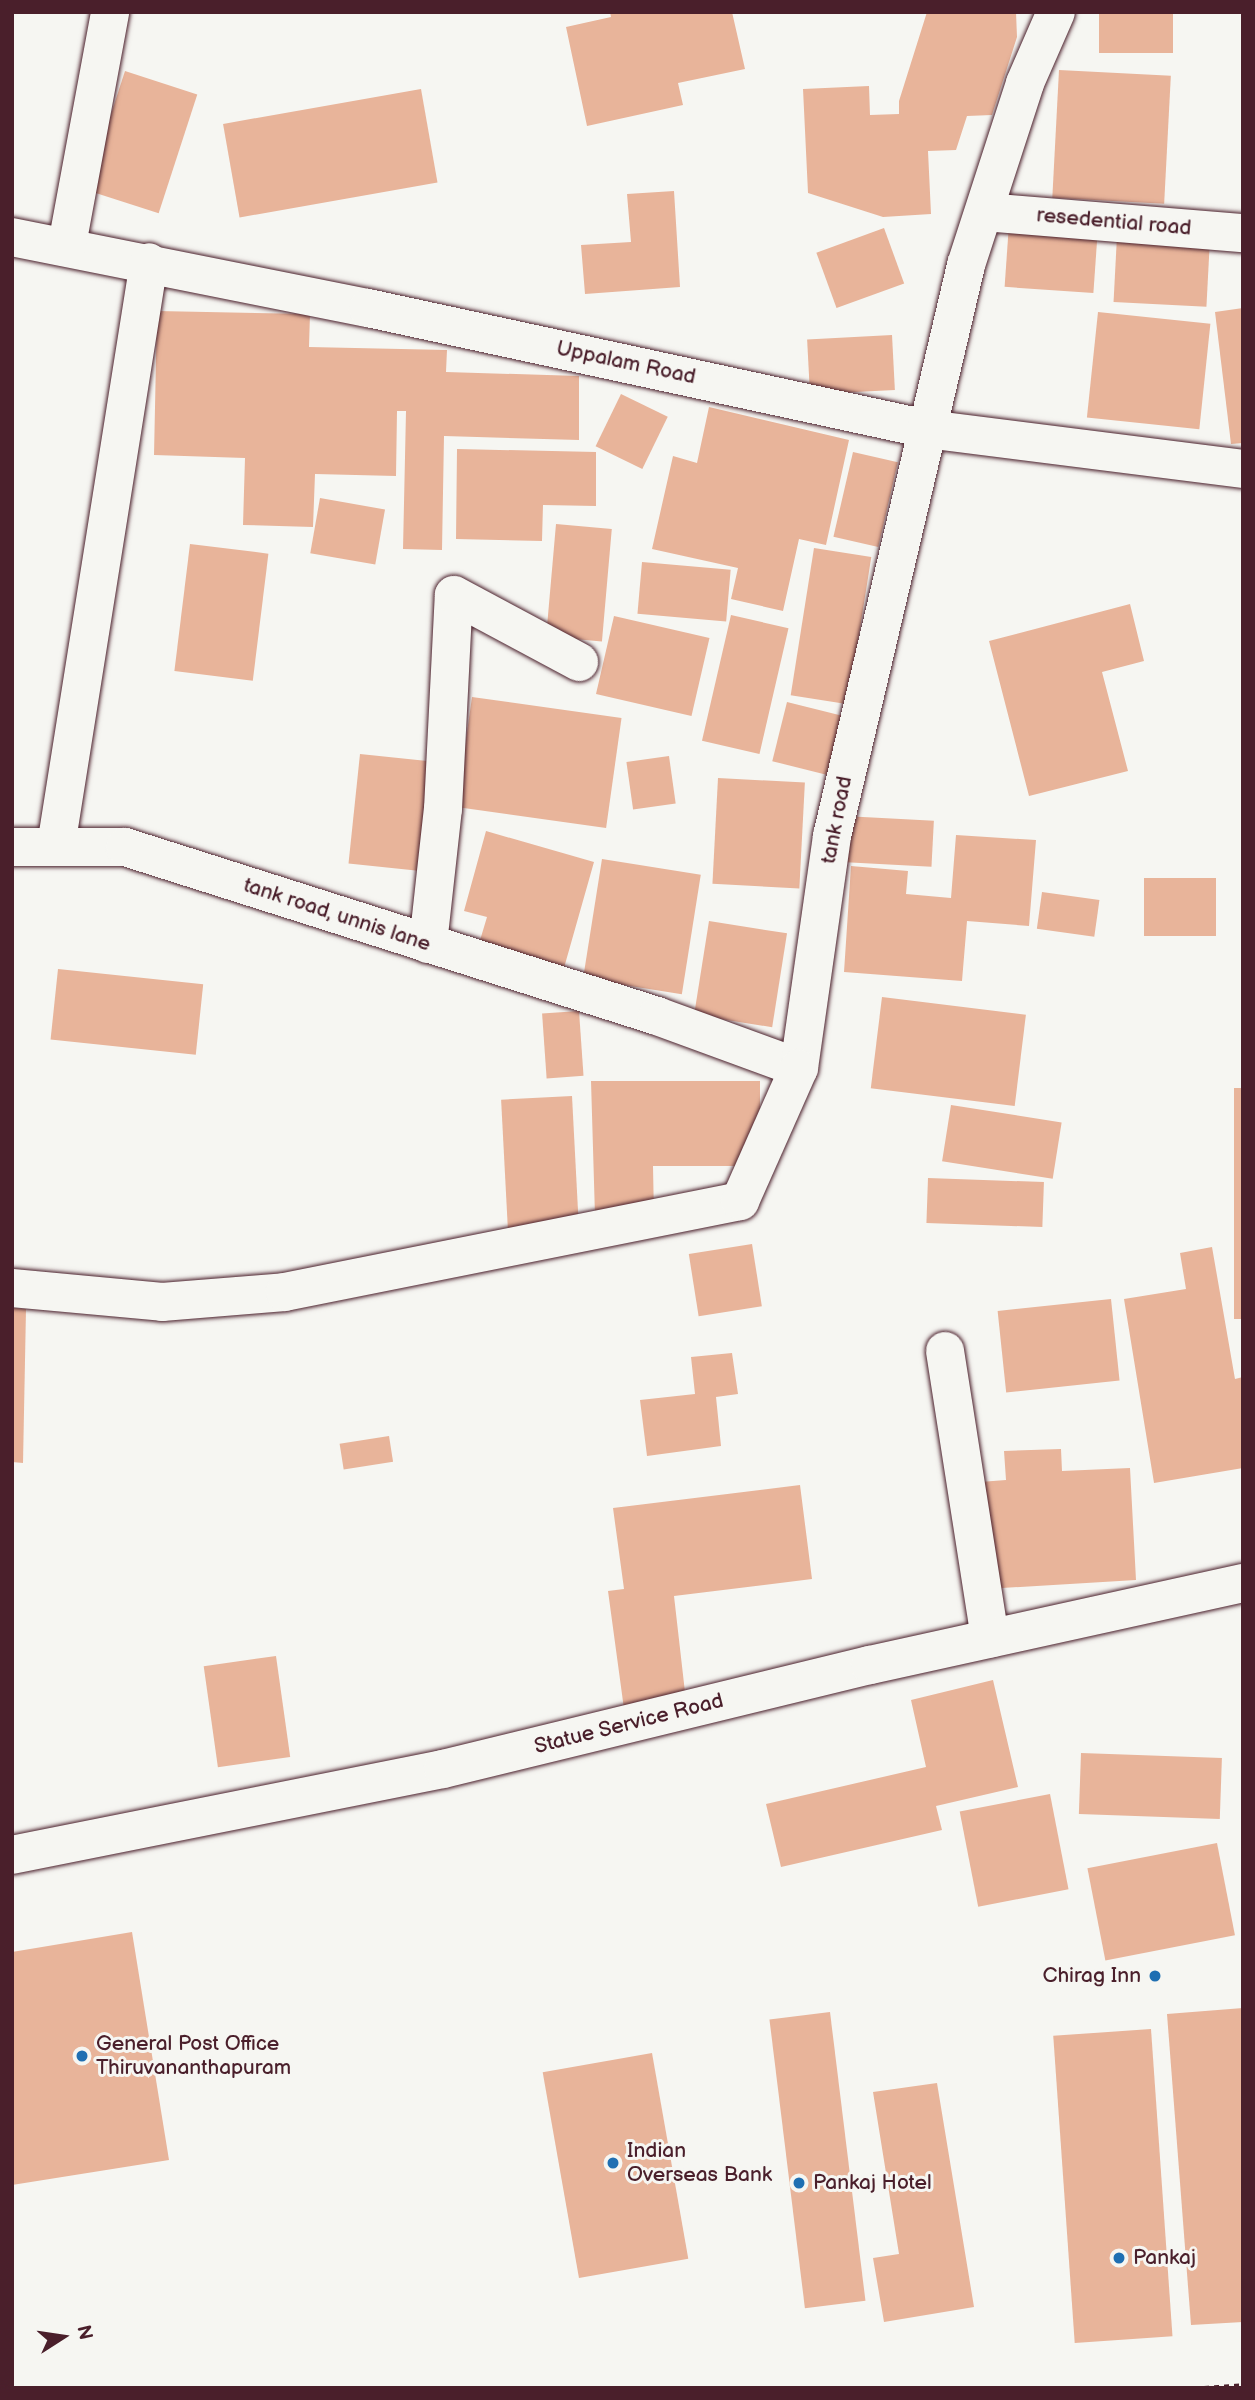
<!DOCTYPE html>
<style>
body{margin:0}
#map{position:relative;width:1255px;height:2400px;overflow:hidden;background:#f6f6f2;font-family:"Balsamiq Sans",sans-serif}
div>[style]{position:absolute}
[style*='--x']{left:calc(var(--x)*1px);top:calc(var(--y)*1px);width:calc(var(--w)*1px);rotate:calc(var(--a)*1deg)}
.building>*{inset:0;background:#e8b49a;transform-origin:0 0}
.path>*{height:4.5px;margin-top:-2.25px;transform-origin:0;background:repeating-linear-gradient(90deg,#4a1f2b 0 5px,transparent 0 10px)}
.roads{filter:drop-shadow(0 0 2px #4a1f2b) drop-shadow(0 0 2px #4a1f2b)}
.street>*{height:38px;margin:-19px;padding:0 19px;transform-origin:19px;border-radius:19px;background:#f6f6f2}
.dots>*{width:19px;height:19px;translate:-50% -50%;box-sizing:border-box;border:4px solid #f6f6f2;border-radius:50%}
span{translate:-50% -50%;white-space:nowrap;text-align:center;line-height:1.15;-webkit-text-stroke:6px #f6f6f2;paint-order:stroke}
.street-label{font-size:21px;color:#4a1f2b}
.poi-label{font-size:21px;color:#4a1f2b}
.right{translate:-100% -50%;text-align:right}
.left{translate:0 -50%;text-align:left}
.frame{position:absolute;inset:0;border:14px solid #4a1f2b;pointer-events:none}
.north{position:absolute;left:28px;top:2302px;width:70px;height:70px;-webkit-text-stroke:5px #f6f6f2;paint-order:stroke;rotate:78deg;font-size:19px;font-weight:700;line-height:28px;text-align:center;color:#4a1f2b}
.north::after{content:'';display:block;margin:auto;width:24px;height:32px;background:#4a1f2b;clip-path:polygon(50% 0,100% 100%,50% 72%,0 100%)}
</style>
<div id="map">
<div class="building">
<i style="clip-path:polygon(610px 12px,732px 12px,745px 69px,678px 83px,683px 105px,587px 126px,566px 27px,611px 17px)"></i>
<i style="clip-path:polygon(927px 12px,1016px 12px,1017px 37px,992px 115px,967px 116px,956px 150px,928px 151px,931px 214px,883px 217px,808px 193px,803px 89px,869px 86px,870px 115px,899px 114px,899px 101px)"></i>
<i style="left:1099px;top:12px;width:74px;height:41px"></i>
<i style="left:1059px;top:70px;width:112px;height:128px;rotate:3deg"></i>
<i style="left:125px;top:71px;width:76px;height:125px;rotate:18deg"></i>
<i style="left:421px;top:89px;width:95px;height:201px;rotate:80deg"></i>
<i style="clip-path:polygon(674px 191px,680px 287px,585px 294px,581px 245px,631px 242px,627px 194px)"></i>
<i style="left:1009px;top:224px;width:89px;height:63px;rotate:4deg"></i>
<i style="left:884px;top:228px;width:59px;height:72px;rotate:70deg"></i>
<i style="left:1117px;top:236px;width:93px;height:66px;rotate:3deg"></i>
<i style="clip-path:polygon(1243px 308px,1243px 443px,1231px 444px,1215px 312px)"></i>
<i style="clip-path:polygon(157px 311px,310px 314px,309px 347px,447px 350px,446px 372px,579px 376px,579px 440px,444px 436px,442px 550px,403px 549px,406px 411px,397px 411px,396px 476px,315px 474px,313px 527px,243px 525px,245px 458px,154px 455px)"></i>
<i style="left:1098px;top:312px;width:113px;height:106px;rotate:6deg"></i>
<i style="left:892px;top:335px;width:55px;height:85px;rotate:87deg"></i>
<i style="left:621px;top:394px;width:52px;height:58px;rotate:26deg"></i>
<i style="clip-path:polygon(709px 407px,849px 440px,826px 545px,799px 539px,783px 611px,731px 599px,738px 568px,652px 549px,673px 456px,697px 463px)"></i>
<i style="clip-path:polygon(457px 449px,596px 452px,596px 506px,543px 505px,542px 541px,456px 539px)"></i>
<i style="left:853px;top:452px;width:46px;height:87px;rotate:13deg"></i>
<i style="left:320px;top:498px;width:66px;height:56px;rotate:10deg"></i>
<i style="left:556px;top:524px;width:56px;height:113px;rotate:5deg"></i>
<i style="left:190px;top:544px;width:79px;height:128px;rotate:7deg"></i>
<i style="left:814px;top:548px;width:58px;height:149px;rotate:9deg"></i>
<i style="left:642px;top:562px;width:89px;height:52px;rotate:5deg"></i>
<i style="clip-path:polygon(1130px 604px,1144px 661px,1102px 672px,1128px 771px,1029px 796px,989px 641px)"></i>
<i style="left:731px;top:615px;width:59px;height:129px;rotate:13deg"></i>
<i style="left:614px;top:616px;width:98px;height:80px;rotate:13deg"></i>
<i style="left:472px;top:697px;width:151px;height:111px;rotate:8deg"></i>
<i style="left:787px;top:702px;width:64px;height:61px;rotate:14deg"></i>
<i style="left:360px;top:754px;width:82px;height:110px;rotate:6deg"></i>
<i style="left:669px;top:756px;width:48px;height:43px;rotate:82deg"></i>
<i style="left:718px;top:778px;width:87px;height:106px;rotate:3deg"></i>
<i style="left:844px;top:816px;width:90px;height:46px;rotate:3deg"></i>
<i style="clip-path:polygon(486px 831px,594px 862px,560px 982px,475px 957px,487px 917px,464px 911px)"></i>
<i style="clip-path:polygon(956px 835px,1036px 840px,1029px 926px,967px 921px,962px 981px,844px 972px,851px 866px,908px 871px,906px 894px,951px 898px)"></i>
<i style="left:602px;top:859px;width:100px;height:121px;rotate:9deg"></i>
<i style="left:1144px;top:878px;width:72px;height:58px"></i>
<i style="left:1042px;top:892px;width:58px;height:37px;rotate:8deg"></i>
<i style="left:709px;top:921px;width:79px;height:95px;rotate:9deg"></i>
<i style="left:58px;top:969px;width:146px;height:71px;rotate:6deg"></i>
<i style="left:882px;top:997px;width:145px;height:92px;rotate:7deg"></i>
<i style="left:579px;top:1011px;width:65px;height:37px;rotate:86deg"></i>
<i style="clip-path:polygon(591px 1081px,760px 1081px,760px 1166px,653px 1166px,654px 1217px,595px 1216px)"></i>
<i style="left:1234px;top:1088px;width:9px;height:231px"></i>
<i style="left:572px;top:1096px;width:131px;height:71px;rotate:87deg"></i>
<i style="left:951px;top:1105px;width:112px;height:57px;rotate:9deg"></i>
<i style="left:928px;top:1178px;width:116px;height:45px;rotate:2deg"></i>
<i style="left:752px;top:1244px;width:63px;height:64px;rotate:81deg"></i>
<i style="clip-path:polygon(1212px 1247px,1235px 1379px,1243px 1377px,1243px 1468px,1154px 1483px,1124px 1299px,1186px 1289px,1180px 1253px)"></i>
<i style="left:1111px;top:1299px;width:82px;height:114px;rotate:84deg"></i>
<i style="clip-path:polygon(12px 1308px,26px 1309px,23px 1463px,12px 1462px)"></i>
<i style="clip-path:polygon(732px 1353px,738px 1394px,716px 1397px,721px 1446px,647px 1456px,640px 1400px,695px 1394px,691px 1357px)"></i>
<i style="left:389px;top:1436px;width:26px;height:50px;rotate:81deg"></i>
<i style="clip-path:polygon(1061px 1449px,1062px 1471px,1130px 1468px,1136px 1580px,986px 1589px,980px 1482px,1006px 1480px,1004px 1451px)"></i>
<i style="clip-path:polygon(800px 1485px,812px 1579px,674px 1596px,686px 1701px,624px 1709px,608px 1591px,624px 1589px,613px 1508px)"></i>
<i style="left:276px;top:1656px;width:102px;height:73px;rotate:82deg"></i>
<i style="clip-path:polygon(993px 1680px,1018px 1787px,936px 1806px,942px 1830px,781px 1867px,766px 1804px,926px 1767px,911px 1700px)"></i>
<i style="left:1081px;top:1753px;width:141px;height:61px;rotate:2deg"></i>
<i style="left:1050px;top:1794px;width:97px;height:92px;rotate:79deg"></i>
<i style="left:1217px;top:1843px;width:94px;height:132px;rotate:79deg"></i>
<i style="clip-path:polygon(132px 1932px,169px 2160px,12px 2185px,12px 1952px)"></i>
<i style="clip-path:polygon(1243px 2008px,1243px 2322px,1191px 2325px,1167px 2014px)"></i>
<i style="left:830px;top:2012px;width:291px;height:61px;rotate:83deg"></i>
<i style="left:1151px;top:2029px;width:308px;height:98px;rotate:86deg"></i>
<i style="left:652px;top:2053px;width:209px;height:111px;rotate:80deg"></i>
<i style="clip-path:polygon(937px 2083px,974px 2307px,884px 2322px,873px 2258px,899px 2254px,873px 2092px)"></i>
</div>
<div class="path">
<i style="--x:1204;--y:2388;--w:39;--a:-4"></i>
</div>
<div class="roads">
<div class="street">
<i style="--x:985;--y:212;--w:259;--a:4.7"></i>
<i style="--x:12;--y:237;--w:363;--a:11.3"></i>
<i style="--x:368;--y:308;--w:572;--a:12.21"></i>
<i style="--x:927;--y:429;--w:319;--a:7.2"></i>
<i style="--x:67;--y:245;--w:237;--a:-79.5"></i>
<i style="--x:56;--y:846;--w:591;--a:-80.95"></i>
<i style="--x:12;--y:847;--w:113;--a:0"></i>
<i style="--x:125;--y:847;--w:558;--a:17.62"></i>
<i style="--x:657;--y:1016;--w:151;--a:20.1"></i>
<i style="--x:799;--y:1068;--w:234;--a:-81.9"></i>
<i style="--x:832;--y:836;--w:587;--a:-76.79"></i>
<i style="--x:966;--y:265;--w:191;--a:-72"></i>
<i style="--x:1025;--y:83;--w:77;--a:-66.4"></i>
<i style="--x:428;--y:944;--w:136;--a:-83.7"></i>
<i style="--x:443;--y:809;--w:214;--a:-87.1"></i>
<i style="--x:454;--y:595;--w:142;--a:28.2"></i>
<i style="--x:12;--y:1288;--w:151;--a:5.3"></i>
<i style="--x:162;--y:1302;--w:123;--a:-4.6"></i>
<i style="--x:285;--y:1292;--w:464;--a:-11.3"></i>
<i style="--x:740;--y:1201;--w:145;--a:-66.1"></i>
<i style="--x:945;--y:1351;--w:291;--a:81.1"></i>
<i style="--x:12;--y:1855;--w:439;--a:-11.3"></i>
<i style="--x:443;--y:1769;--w:439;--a:-13.7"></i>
<i style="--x:870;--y:1665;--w:382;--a:-12.4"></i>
</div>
</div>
<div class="dots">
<i style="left:1155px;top:1976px;background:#1f6fb2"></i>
<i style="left:82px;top:2056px;background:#1f6fb2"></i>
<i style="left:613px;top:2163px;background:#1f6fb2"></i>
<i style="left:799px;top:2183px;background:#1f6fb2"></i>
<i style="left:1119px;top:2258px;background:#1f6fb2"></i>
</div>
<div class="street-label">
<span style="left:1114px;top:222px;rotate:5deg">resedential road</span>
<span style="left:626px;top:363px;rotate:12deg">Uppalam Road</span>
<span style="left:837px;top:820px;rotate:-79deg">tank road</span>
<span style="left:337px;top:915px;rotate:18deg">tank road, unnis lane</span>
<span style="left:629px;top:1724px;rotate:-14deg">Statue Service Road</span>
</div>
<div class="poi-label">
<span class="right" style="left:1141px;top:1976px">Chirag Inn</span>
<span class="left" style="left:96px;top:2056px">General Post Office<br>Thiruvananthapuram</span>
<span class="left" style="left:627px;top:2163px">Indian<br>Overseas Bank</span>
<span class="left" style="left:813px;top:2183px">Pankaj Hotel</span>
<span class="left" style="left:1133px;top:2258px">Pankaj</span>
</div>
<div class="frame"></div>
<div class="north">N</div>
</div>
